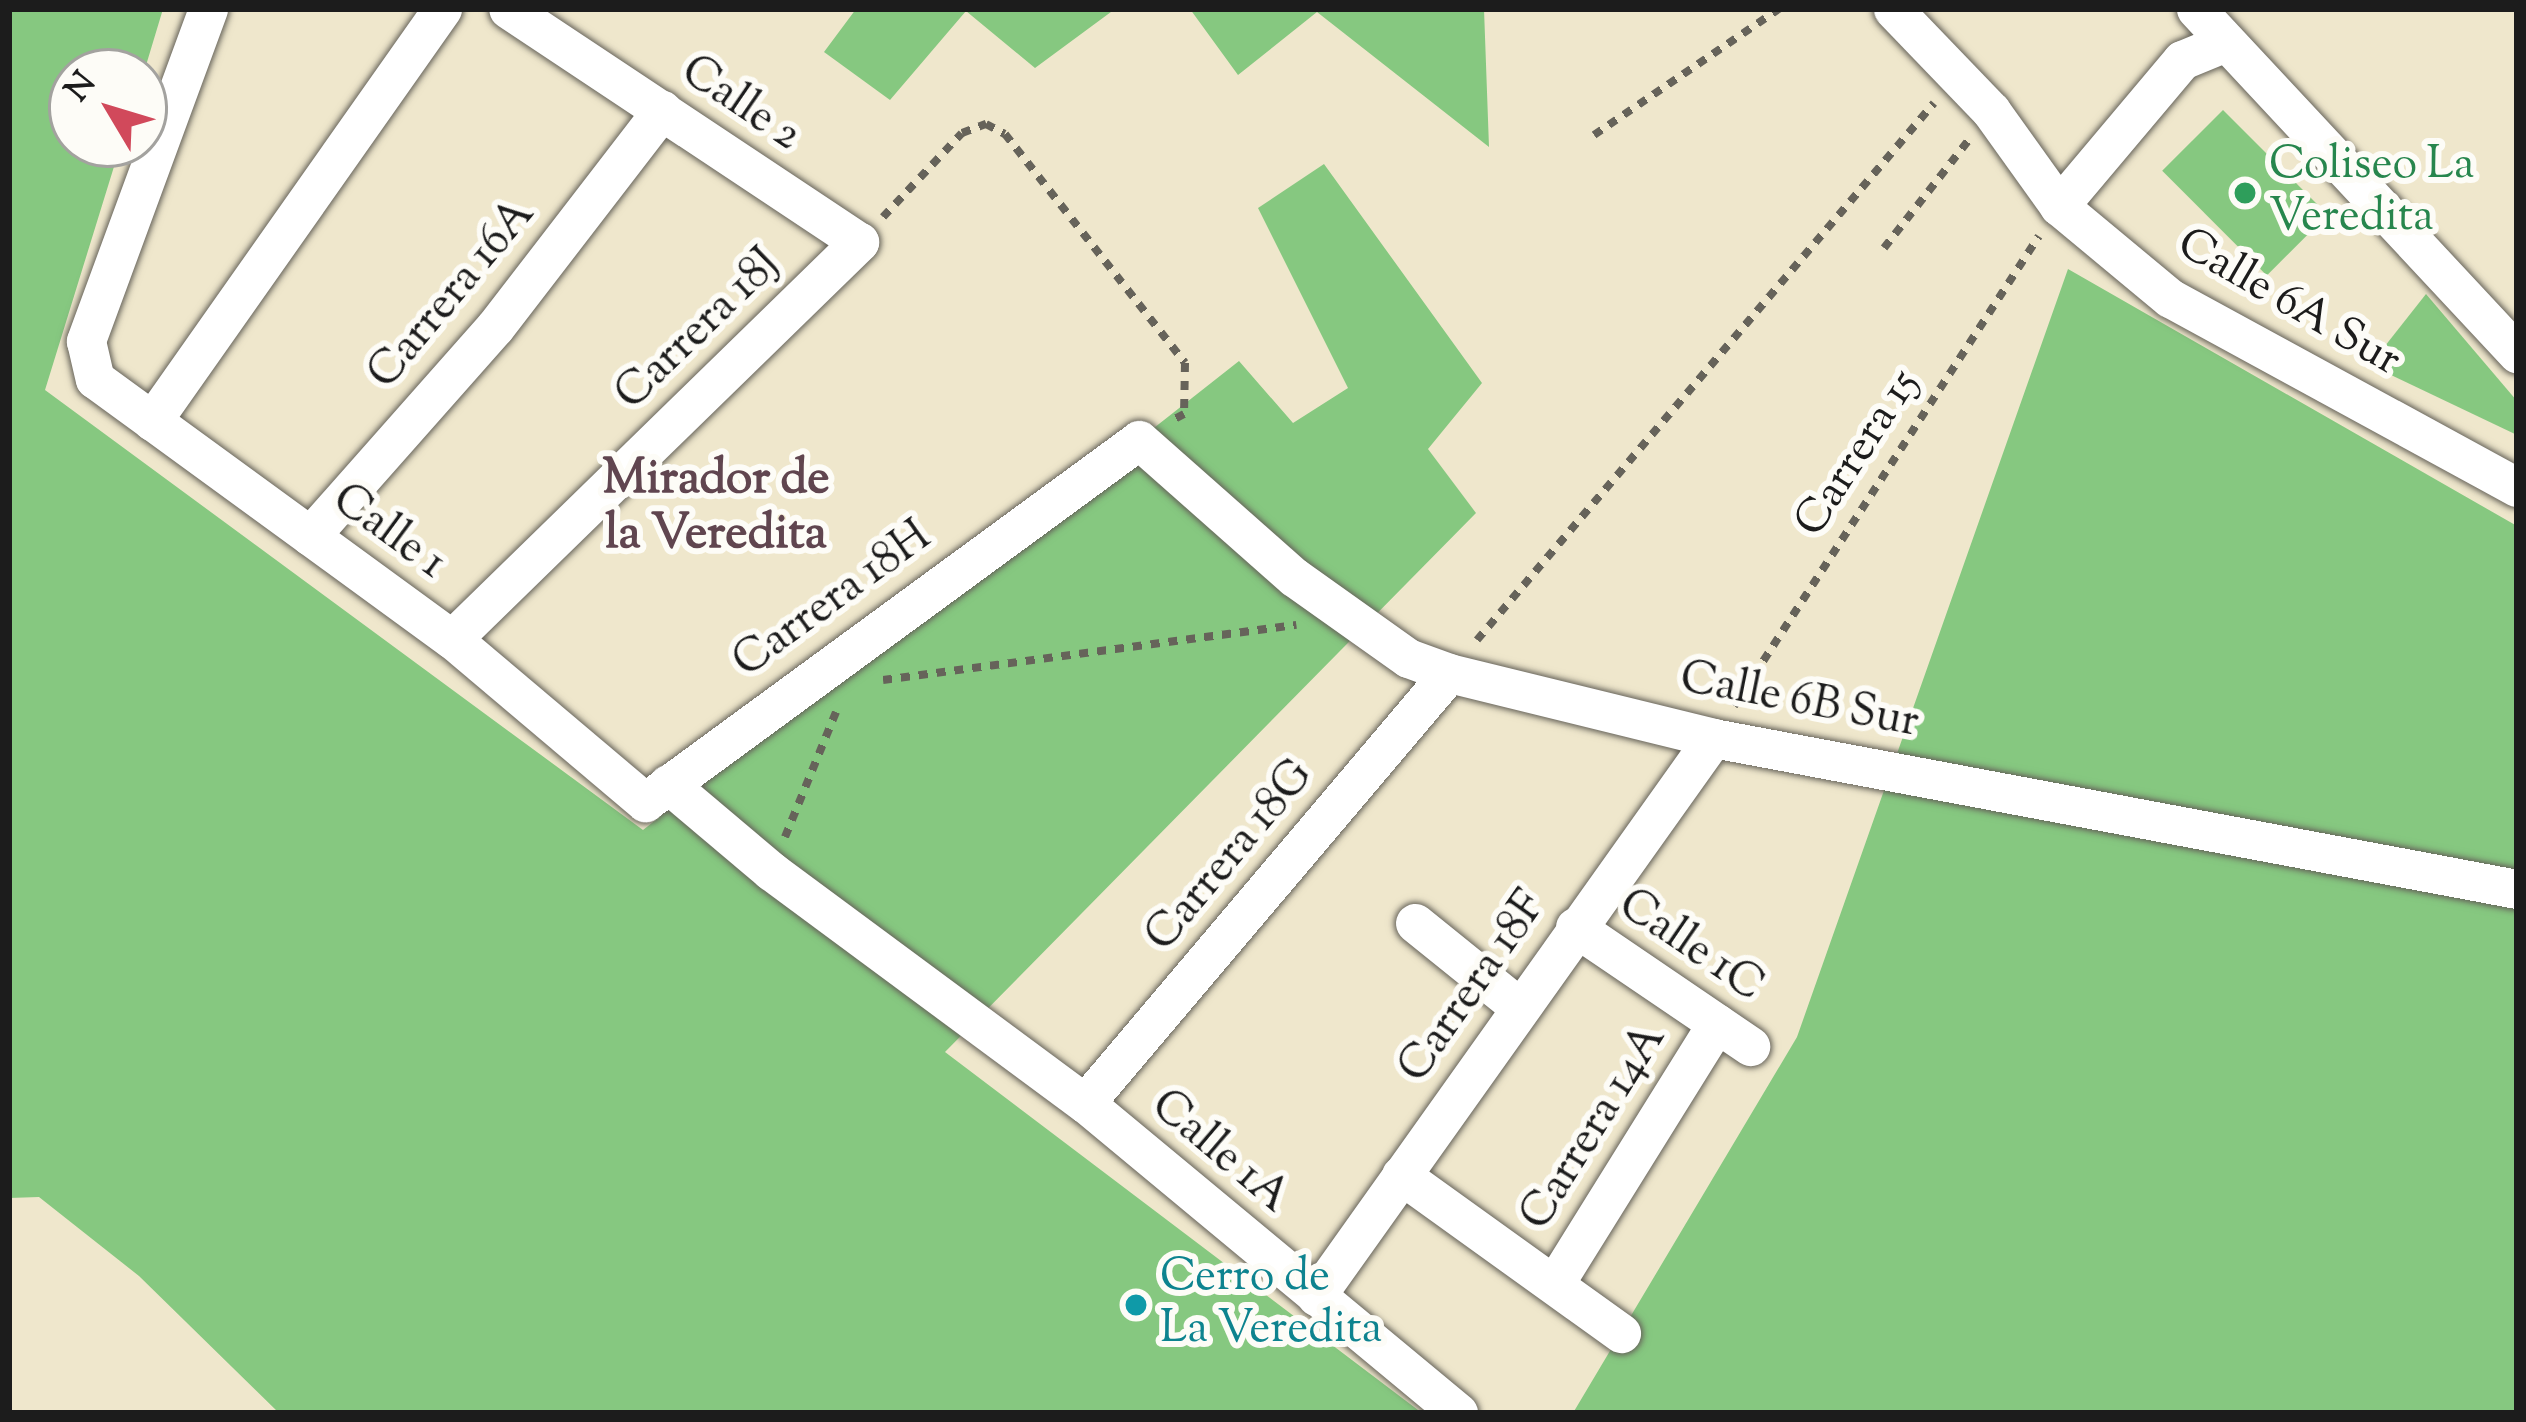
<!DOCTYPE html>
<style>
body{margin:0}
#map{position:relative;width:2526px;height:1422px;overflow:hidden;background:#efe7cc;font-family:"Sorts Mill Goudy",serif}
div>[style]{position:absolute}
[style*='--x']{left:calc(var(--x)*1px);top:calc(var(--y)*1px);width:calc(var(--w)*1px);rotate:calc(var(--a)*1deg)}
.green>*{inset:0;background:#86c880;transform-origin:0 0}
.path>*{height:8px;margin-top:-4px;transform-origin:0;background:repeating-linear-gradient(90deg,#66635a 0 9px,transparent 0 18px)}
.roads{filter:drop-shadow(0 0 3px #66635a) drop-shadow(0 0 3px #66635a)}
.minor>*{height:39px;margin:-19.5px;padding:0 19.5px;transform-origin:19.5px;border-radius:19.5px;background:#fff}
.dots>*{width:33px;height:33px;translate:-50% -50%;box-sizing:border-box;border:6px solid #fdfcf7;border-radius:50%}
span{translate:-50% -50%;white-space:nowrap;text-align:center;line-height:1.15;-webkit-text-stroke:12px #fdfcf7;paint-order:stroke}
.street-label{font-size:45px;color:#1c1c1c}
.leisure-label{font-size:45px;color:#27864d}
.left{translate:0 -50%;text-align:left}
.culture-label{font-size:45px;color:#0d838f}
.neighbourhood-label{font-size:48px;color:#60454f;font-weight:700}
.frame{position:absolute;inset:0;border:12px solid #1c1c1c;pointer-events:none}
.north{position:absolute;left:48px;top:48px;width:120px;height:120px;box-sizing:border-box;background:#fdfcf7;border:3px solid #a3a29f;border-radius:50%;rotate:308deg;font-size:33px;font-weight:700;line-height:48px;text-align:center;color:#1c1c1c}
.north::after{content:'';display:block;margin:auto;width:42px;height:54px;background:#d1495b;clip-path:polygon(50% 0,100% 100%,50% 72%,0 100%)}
</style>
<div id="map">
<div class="green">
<i style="clip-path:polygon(9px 9px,163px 9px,144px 72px,72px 72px,72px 144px,121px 144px,45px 390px,643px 830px,1239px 361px,1293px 423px,1348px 388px,1258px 208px,1324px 164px,1482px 383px,1428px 449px,1476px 513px,945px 1052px,1422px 1413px,279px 1413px,139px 1276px,39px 1197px,9px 1198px)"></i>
<i style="clip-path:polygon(856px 9px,1115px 9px,1035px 68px,966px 11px,890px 100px,824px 52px)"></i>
<i style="clip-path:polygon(1190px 9px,1484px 9px,1489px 147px,1317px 12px,1238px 75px)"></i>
<i style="left:2223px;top:110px;width:148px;height:86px;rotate:45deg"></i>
<i style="clip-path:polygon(2068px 269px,2517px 526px,2517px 1413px,1573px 1413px,1797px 1037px)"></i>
<i style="clip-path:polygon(2426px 294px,2517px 401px,2517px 435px,2370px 365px)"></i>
</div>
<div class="path">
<i style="--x:1594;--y:135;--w:224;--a:-34.3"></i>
<i style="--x:883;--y:217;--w:115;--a:-46.8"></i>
<i style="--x:962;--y:133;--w:26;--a:-21"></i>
<i style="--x:986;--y:124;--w:21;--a:28"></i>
<i style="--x:1005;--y:134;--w:291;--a:51.8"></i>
<i style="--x:1185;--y:363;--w:51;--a:91.1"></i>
<i style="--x:1184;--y:414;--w:15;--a:152"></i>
<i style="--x:1884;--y:248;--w:136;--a:-51.9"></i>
<i style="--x:1477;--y:640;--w:705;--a:-49.6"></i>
<i style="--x:883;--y:680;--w:417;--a:-7.6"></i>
<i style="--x:1734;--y:706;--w:560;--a:-57.02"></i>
<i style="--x:785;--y:837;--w:135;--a:-67.8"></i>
</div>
<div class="roads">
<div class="minor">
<i style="--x:208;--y:9;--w:354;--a:110.2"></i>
<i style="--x:86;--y:341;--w:39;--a:77"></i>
<i style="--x:95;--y:379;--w:442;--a:36.1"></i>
<i style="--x:452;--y:639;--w:253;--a:40.2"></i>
<i style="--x:645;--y:802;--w:612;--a:-36.23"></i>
<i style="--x:1139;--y:440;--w:207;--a:41.5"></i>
<i style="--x:1294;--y:577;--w:140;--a:35.4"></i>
<i style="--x:1408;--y:658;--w:44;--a:20.1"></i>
<i style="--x:1449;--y:673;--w:272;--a:13.8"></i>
<i style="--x:1713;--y:738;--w:818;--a:10.64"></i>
<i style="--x:1893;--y:9;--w:141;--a:46.1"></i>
<i style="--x:1991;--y:111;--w:117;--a:54.4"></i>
<i style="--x:2059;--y:206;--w:144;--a:39.7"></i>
<i style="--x:2170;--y:298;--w:395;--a:28.6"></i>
<i style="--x:2196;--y:9;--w:471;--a:47"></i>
<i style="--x:2059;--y:206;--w:191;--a:-49.9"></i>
<i style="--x:2182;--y:60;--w:44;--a:-22.5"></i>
<i style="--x:152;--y:421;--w:504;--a:-54.86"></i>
<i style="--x:310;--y:536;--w:279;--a:-48.5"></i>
<i style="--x:495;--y:327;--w:274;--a:-52.4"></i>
<i style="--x:452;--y:639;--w:569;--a:-44.29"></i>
<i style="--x:859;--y:242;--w:421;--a:-146.4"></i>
<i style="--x:668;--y:784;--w:135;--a:40.2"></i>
<i style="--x:771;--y:871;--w:390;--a:36.5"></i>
<i style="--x:1085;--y:1103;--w:485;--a:39.7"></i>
<i style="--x:1415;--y:923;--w:132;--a:38.9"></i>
<i style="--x:1575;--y:927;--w:212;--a:34.2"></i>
<i style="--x:1085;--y:1103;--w:563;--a:-49.75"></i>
<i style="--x:1401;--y:1175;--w:271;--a:35.7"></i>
<i style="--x:1555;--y:1283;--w:306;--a:-58.1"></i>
<i style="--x:1316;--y:1296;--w:685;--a:-54.57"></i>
</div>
</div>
<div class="dots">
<i style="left:2245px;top:193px;background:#2e9e5b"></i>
<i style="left:1136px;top:1305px;background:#0f9aa8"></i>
</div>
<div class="street-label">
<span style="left:740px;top:105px;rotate:34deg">Calle 2</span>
<span style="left:453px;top:295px;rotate:-50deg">Carrera 16A</span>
<span style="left:2288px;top:304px;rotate:30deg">Calle 6A Sur</span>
<span style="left:699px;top:331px;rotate:-44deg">Carrera 18J</span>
<span style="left:1859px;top:454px;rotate:-57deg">Carrera 15</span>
<span style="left:388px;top:533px;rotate:36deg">Calle 1</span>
<span style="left:833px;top:601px;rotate:-36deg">Carrera 18H</span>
<span style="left:1799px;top:702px;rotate:11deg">Calle 6B Sur</span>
<span style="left:1231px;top:857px;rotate:-50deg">Carrera 18G</span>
<span style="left:1690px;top:947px;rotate:34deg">Calle 1C</span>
<span style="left:1474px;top:988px;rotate:-55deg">Carrera 18F</span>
<span style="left:1595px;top:1128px;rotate:-58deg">Carrera 14A</span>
<span style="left:1219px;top:1153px;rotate:40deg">Calle 1A</span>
</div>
<div class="leisure-label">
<span class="left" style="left:2269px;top:193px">Coliseo La<br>Veredita</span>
</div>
<div class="culture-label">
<span class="left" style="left:1160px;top:1305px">Cerro de<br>La Veredita</span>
</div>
<div class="neighbourhood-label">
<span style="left:716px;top:508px">Mirador de<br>la Veredita</span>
</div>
<div class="frame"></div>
<div class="north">N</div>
</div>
